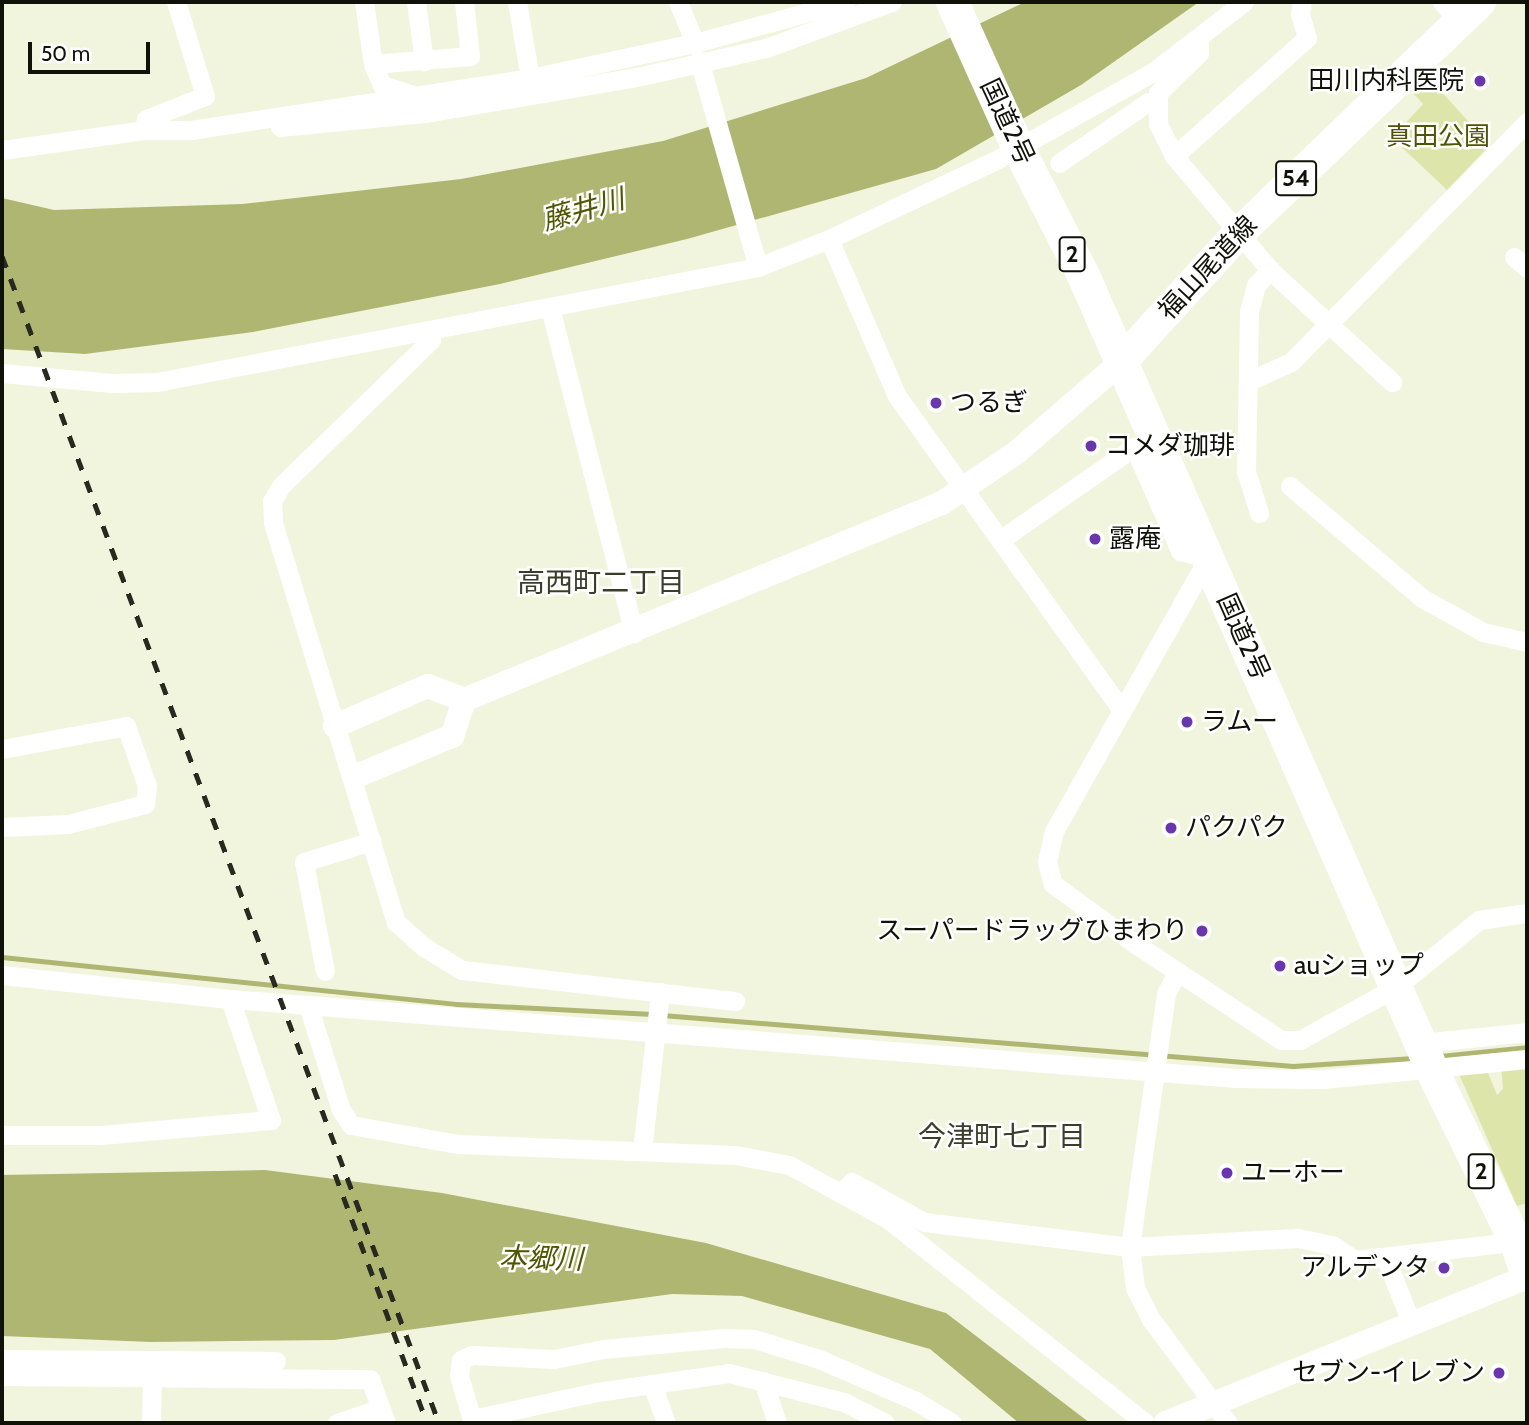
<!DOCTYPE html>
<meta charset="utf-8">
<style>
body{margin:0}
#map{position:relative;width:1529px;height:1425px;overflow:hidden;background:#f1f5de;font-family:Cabin,"Noto Sans JP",sans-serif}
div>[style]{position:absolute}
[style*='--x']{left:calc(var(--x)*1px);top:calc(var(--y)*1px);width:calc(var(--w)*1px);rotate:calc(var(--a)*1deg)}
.green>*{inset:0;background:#dee5ab}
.water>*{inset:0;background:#afb672}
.stream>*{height:5px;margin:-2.5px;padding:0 2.5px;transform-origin:2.5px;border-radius:2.5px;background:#afb672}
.minor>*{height:19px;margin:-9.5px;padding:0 9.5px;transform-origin:9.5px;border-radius:9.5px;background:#fff}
.tertiary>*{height:24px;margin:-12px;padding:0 12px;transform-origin:12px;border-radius:12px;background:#fff}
.primary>*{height:32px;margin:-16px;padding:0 16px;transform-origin:16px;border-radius:16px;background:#fff}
.trunk>*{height:33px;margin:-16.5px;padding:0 16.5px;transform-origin:16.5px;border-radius:16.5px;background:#fff}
.rail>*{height:5px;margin-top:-2.5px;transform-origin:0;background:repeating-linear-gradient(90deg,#282a20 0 12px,transparent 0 24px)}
.dots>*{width:19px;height:19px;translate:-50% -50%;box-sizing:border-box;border:4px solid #fff;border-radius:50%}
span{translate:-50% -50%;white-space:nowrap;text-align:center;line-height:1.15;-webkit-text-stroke:5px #fff;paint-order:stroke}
.shield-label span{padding:2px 5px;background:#fff;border:2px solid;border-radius:5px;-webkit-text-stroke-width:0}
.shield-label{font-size:24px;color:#101109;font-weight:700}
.poi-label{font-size:26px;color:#101109}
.right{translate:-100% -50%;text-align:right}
.left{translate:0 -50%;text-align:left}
.street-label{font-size:26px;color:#101109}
.park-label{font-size:26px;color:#4f5400}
.water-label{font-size:28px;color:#505500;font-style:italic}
.neighbourhood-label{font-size:28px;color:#3b3d2b}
.frame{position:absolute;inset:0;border:4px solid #101109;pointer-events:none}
.scale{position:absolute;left:28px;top:42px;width:122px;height:32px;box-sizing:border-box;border:4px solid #101109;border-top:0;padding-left:9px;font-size:21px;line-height:24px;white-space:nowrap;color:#101109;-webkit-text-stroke:5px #fff;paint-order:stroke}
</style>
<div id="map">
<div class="green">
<i style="clip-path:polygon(1427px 76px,1490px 145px,1447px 190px,1392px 138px,1423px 104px,1411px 91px)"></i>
<i style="clip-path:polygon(1527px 1063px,1527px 1203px,1517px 1206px,1458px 1072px,1486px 1068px,1497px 1095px,1503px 1089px,1501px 1066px)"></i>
</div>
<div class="water">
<i style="clip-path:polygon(1025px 2px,1199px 2px,1081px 85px,936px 169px,687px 239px,500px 284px,253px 332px,85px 354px,2px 349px,2px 198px,54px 210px,242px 204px,461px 179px,663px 141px,866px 78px)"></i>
<i style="clip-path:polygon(265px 1170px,442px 1193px,706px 1243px,946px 1313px,1090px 1423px,1019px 1423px,930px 1349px,742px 1296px,672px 1294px,334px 1340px,151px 1342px,2px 1336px,2px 1175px)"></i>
</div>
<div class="stream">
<i style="--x:2;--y:957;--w:456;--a:5.9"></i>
<i style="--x:456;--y:1004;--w:196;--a:2.9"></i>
<i style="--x:662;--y:1015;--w:633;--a:4.62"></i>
<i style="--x:1293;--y:1066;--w:120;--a:-3.8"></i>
<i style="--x:1440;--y:1056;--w:87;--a:-5.9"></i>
</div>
<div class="minor">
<i style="--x:364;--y:2;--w:63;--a:81.7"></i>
<i style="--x:373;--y:64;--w:23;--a:67"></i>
<i style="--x:382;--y:85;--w:28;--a:18"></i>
<i style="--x:416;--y:2;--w:60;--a:82.3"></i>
<i style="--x:517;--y:2;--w:77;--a:80.3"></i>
<i style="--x:678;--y:2;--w:44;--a:67.5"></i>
<i style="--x:1442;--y:2;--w:26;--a:50"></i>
<i style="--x:1199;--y:39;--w:14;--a:90"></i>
<i style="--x:1199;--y:53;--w:57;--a:135.7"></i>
<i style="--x:1158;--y:93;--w:31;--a:90"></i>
<i style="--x:1158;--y:124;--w:36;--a:63"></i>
<i style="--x:1174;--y:156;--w:149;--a:49.9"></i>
<i style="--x:1270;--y:270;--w:166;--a:42.6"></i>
<i style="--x:699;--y:60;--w:215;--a:74.1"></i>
<i style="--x:373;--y:64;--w:97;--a:-4.7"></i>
<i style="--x:470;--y:56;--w:54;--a:-96.3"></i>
<i style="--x:280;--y:127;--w:147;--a:-5.5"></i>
<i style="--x:426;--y:113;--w:214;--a:-9.7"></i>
<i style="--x:637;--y:77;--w:132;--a:-12.7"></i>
<i style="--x:766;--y:48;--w:134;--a:-20.1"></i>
<i style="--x:144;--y:130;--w:11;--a:-80"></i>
<i style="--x:146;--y:119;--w:63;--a:-21.3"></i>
<i style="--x:205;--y:96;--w:98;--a:-107.1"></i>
<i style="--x:2;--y:150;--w:143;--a:-8"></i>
<i style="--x:144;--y:130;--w:47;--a:0"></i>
<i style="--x:191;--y:130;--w:343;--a:-8.7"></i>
<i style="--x:530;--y:78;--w:169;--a:-12"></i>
<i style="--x:695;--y:43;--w:156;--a:-15.3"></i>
<i style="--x:1174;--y:156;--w:178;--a:-41.6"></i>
<i style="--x:1307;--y:38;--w:25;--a:-106"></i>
<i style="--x:1300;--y:14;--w:12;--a:-81"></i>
<i style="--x:1059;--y:163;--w:108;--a:-34.4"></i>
<i style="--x:1148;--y:102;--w:10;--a:6"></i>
<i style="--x:829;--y:239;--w:171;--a:66.6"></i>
<i style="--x:897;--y:396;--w:384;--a:54.4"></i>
<i style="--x:1514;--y:257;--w:17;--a:40"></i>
<i style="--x:550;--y:308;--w:336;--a:75.5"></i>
<i style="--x:431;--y:332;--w:8;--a:90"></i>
<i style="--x:431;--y:340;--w:209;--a:135.8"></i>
<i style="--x:281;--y:486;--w:17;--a:121"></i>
<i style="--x:272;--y:501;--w:22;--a:87"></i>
<i style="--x:273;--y:523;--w:418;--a:72.9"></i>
<i style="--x:396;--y:922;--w:38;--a:42"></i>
<i style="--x:424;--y:947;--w:44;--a:31.2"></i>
<i style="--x:462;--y:970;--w:275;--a:6.5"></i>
<i style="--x:2;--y:373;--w:110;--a:5.2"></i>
<i style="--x:112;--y:383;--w:45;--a:-1.3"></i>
<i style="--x:157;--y:382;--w:612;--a:-10.83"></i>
<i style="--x:758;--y:267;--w:76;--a:-21.5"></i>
<i style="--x:829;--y:239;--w:185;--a:-25.3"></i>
<i style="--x:996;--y:160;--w:180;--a:-29.3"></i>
<i style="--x:1153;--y:72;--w:115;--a:-37.6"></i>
<i style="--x:1251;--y:380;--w:44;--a:-24.2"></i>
<i style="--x:1291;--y:362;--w:337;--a:-45.5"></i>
<i style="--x:1290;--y:486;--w:173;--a:40.3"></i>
<i style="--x:1422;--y:598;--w:70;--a:29.1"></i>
<i style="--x:1483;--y:632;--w:45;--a:12.8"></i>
<i style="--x:1259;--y:513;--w:44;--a:-107.2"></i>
<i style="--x:1246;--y:471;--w:160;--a:-88.9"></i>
<i style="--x:1249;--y:311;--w:27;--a:-75"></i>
<i style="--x:1256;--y:285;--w:21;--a:-47"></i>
<i style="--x:1000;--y:540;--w:163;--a:-34.8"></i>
<i style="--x:1134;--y:447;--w:114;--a:66.1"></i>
<i style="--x:1180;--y:551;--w:29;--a:14"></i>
<i style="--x:1208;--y:558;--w:313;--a:119.4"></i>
<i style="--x:1054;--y:831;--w:32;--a:103"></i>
<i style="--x:1047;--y:862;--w:23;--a:75"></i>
<i style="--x:1053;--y:884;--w:100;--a:36.1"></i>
<i style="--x:1134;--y:943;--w:176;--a:33.4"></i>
<i style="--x:1281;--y:1040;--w:19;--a:0"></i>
<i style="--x:1300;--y:1040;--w:110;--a:-28.9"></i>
<i style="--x:1396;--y:987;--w:107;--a:-38.9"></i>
<i style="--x:1479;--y:920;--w:49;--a:-8.3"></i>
<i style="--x:2;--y:749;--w:126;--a:-10.5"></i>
<i style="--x:126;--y:726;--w:64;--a:70.7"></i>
<i style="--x:147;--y:786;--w:18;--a:96"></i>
<i style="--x:145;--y:804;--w:80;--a:165.4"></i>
<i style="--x:68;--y:824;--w:66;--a:177.4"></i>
<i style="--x:325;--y:971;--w:111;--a:-100.9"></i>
<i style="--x:304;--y:862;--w:71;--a:-17.2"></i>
<i style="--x:1177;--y:972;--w:25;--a:117"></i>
<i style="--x:1166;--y:994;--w:256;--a:98.1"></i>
<i style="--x:1130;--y:1247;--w:41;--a:83"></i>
<i style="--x:1135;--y:1288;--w:34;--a:63"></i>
<i style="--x:1150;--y:1318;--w:131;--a:53.4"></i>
<i style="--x:2;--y:975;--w:229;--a:6"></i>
<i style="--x:230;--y:999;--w:128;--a:71.3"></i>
<i style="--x:271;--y:1120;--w:174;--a:175"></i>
<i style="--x:98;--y:1135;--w:96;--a:180"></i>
<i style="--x:230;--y:999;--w:1009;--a:4.49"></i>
<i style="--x:1236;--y:1078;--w:87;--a:0.7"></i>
<i style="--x:1323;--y:1079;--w:205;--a:-5.6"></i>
<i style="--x:308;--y:1005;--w:110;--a:72.6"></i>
<i style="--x:341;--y:1110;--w:18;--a:56"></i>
<i style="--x:351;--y:1125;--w:109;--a:10.1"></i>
<i style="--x:458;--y:1144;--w:277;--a:2.3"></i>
<i style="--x:735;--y:1155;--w:55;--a:10.5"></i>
<i style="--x:789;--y:1165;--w:113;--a:28.6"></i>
<i style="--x:888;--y:1219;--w:328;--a:38.4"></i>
<i style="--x:1421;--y:1043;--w:107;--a:-5.9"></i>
<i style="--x:642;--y:1151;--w:160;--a:-83.5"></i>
<i style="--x:843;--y:1190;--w:12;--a:-42"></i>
<i style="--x:852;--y:1182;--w:82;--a:29.1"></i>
<i style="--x:924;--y:1222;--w:208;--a:6.9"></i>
<i style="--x:1130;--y:1247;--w:168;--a:-3.1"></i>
<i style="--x:1298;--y:1238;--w:35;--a:12"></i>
<i style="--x:1332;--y:1245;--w:27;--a:33"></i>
<i style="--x:1355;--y:1260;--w:169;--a:-6.5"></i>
<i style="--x:1385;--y:1257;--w:70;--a:68.2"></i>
<i style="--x:2;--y:1359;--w:274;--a:0.4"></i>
<i style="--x:2;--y:1376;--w:368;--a:0.5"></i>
<i style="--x:370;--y:1379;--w:47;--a:70"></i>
<i style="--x:763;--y:1381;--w:44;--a:71.6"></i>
<i style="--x:652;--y:1384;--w:41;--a:70.3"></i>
<i style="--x:472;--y:1419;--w:128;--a:-12.2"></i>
<i style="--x:597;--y:1392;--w:133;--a:-8.2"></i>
<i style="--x:729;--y:1373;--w:119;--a:14.2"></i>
<i style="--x:844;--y:1402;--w:46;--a:27.1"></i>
<i style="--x:151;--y:1423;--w:46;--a:-88.8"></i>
<i style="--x:337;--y:1423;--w:46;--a:-18.8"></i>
<i style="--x:473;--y:1423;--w:49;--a:-106.6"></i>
<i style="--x:459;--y:1376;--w:16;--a:-83"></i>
<i style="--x:461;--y:1360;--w:12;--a:-24"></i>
<i style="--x:472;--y:1355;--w:82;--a:2.8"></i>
<i style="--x:554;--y:1359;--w:50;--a:-11.5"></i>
<i style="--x:603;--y:1349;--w:121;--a:-5.2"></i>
<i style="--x:724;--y:1338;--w:30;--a:2"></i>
<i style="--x:754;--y:1339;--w:68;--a:17.1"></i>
<i style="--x:819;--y:1359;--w:106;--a:23.4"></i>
<i style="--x:916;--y:1401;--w:42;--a:31.4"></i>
</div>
<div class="tertiary">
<i style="--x:464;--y:700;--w:517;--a:-22.4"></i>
<i style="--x:942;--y:503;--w:91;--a:-34.2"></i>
<i style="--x:1017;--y:452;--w:136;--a:-40.8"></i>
<i style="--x:335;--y:726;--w:101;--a:-23.3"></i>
<i style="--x:428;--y:686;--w:39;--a:21"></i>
<i style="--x:464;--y:700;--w:38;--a:108"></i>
<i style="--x:452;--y:736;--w:106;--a:157.3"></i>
<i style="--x:1166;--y:1423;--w:389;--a:-22"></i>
</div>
<div class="primary">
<i style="--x:1120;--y:363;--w:173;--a:-47.6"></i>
<i style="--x:1237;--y:235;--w:337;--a:-43.8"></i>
</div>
<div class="trunk">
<i style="--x:952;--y:2;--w:160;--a:65.7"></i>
<i style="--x:1018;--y:148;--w:143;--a:62.9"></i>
<i style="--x:1083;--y:275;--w:878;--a:66.3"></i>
<i style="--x:1436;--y:1079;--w:182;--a:64"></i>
<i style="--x:1516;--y:1243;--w:34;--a:71"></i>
</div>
<div class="rail">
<i style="--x:2;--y:256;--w:1246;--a:69.47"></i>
<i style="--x:335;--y:1174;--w:265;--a:69.7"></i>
</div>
<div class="dots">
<i style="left:1480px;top:81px;background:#6936ae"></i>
<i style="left:936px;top:403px;background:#6936ae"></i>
<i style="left:1091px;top:446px;background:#6936ae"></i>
<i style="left:1095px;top:539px;background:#6936ae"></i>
<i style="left:1187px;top:722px;background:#6936ae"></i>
<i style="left:1171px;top:828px;background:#6936ae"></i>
<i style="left:1202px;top:931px;background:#6936ae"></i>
<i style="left:1280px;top:966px;background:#6936ae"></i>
<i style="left:1227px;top:1173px;background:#6936ae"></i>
<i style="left:1444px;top:1268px;background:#6936ae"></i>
<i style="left:1499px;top:1373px;background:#6936ae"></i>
</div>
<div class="shield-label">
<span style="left:1296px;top:178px">54</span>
<span style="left:1072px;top:254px">2</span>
<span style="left:1481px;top:1171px">2</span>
</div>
<div class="poi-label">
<span class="right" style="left:1464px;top:81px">田川内科医院</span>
<span class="left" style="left:950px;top:403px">つるぎ</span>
<span class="left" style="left:1105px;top:446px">コメダ珈琲</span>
<span class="left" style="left:1109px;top:539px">露庵</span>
<span class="left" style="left:1201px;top:722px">ラムー</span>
<span class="left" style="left:1185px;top:828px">パクパク</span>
<span class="right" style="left:1188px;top:931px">スーパードラッグひまわり</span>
<span class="left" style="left:1294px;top:966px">auショップ</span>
<span class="left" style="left:1241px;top:1173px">ユーホー</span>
<span class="right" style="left:1430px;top:1268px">アルデンタ</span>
<span class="right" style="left:1485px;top:1373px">セブン-イレブン</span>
</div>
<div class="street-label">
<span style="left:1007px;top:122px;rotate:65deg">国道2号</span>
<span style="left:1208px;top:268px;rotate:-47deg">福山尾道線</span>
<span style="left:1243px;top:637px;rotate:66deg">国道2号</span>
</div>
<div class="park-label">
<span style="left:1438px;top:137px">真田公園</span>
</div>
<div class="water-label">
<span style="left:583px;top:209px;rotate:-16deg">藤井川</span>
<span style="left:541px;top:1258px;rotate:1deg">本郷川</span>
</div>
<div class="neighbourhood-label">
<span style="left:601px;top:582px">高西町二丁目</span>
<span style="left:1002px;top:1136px">今津町七丁目</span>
</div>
<div class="frame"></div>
<div class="scale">50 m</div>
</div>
